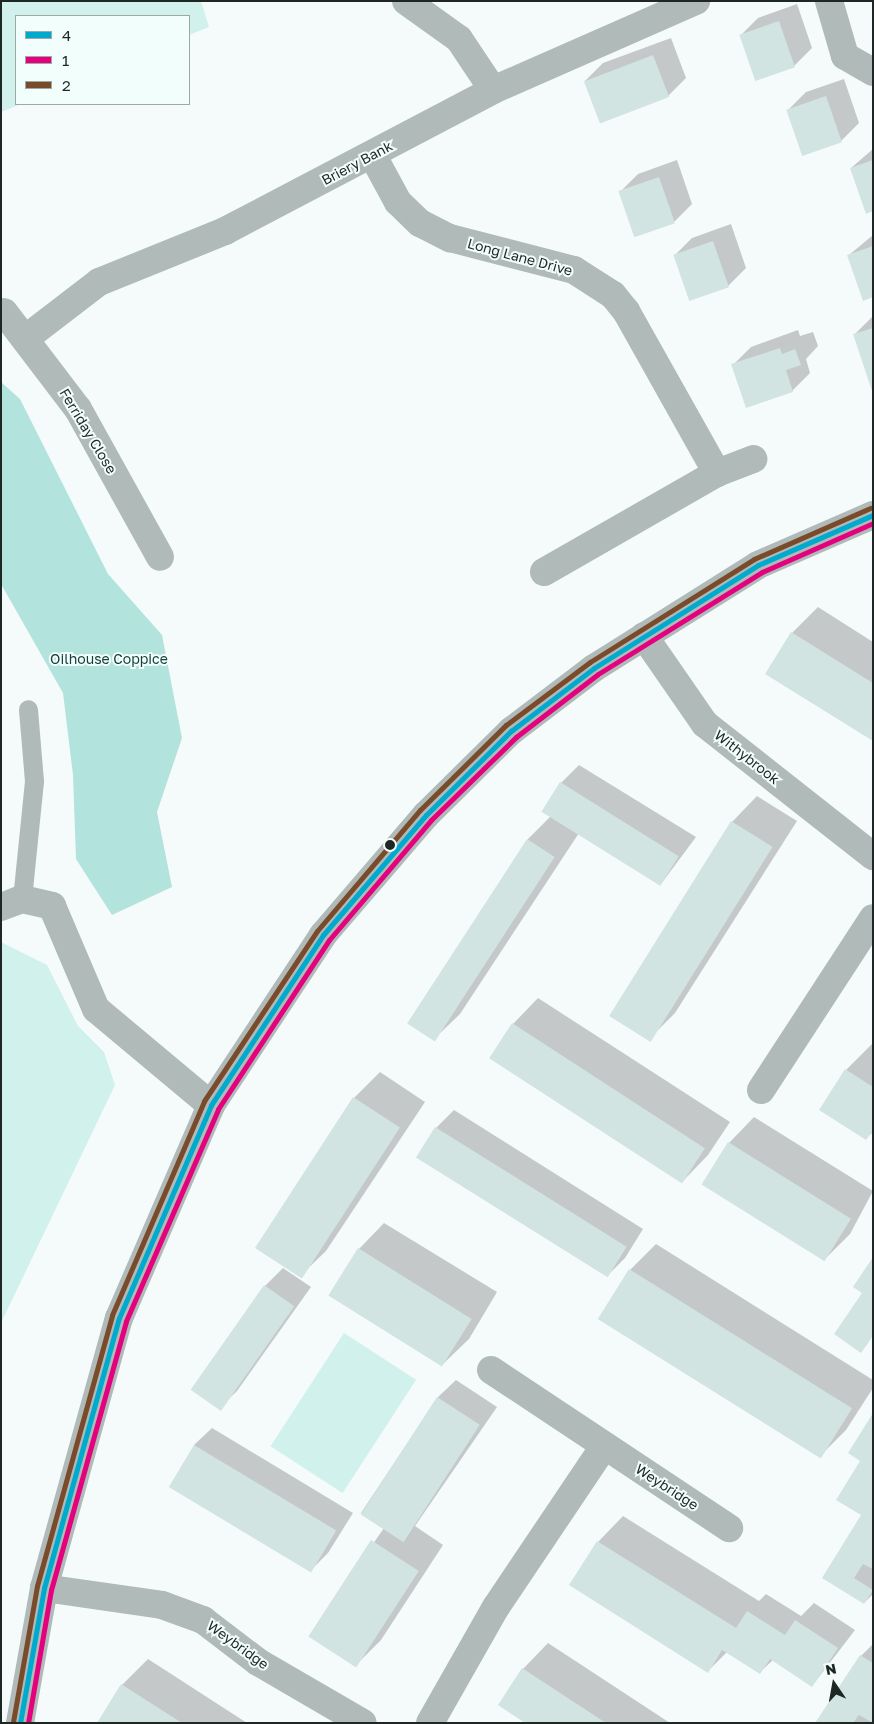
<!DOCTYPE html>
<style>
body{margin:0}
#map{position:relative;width:874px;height:1724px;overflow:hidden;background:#f5fbfa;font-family:"Golos Text",sans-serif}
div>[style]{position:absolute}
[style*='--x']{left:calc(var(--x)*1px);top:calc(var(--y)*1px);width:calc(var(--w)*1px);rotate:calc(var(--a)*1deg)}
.green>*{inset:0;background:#d1f1ec;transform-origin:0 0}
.forest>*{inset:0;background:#b3e3dd}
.shadow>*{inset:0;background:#0003}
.building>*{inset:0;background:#d1e4e1;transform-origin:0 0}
.service>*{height:19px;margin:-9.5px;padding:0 9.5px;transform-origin:9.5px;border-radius:9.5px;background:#afbab9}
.minor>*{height:28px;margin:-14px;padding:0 14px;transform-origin:14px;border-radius:14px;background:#afbab9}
.tertiary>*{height:28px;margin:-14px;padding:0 14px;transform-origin:14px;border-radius:14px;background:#afbab9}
.bus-1>*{height:5px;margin:-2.5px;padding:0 2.5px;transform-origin:2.5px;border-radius:2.5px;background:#00a9ce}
.bus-2>*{height:5px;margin:-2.5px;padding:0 2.5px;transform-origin:2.5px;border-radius:2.5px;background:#e5007d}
.bus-3>*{height:5px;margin:-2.5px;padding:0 2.5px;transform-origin:2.5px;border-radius:2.5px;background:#7a4b2a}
.dots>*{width:14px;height:14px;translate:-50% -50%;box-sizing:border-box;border:2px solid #f2fefc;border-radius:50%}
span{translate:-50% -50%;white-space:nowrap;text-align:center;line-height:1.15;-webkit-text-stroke:4px #f2fefc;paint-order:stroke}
.street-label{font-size:14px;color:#1f2725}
.park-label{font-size:14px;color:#18403b}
.frame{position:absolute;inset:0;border:2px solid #1f2725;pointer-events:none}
.legend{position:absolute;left:15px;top:15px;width:175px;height:90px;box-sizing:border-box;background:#f2fefc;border:1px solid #9ea8a6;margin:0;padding:6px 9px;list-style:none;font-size:15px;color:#1f2725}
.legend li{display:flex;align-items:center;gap:10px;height:25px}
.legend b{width:25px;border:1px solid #9ea8a6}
.north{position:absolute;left:809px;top:1659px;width:50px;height:50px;-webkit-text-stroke:4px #f2fefc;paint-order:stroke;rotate:348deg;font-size:14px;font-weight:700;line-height:20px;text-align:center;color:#1f2725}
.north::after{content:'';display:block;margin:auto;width:18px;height:22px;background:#1f2725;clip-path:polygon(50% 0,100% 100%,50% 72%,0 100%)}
</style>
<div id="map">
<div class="green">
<i style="clip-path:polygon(1px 1px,201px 1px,209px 27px,189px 35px,189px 16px,16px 16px,16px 104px,21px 104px,1px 112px)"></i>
<i style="clip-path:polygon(1px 942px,47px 965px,78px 1026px,104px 1052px,115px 1085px,1px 1323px)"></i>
<i style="left:344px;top:1333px;width:86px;height:135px;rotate:33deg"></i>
</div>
<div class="forest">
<i style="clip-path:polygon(1px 382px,20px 399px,108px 574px,162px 635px,182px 738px,157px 812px,172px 887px,112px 915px,76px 859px,73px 775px,63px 693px,1px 584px)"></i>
</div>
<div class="shadow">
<i style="clip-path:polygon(797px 4px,812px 48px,794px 66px,740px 36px,758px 18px)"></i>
<i style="clip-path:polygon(671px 38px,686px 78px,668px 96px,585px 81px,603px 63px)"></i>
<i style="clip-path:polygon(844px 79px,859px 123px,841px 141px,788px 110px,806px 92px)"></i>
<i style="clip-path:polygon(873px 149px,873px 210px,851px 168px)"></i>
<i style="clip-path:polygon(677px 160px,692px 204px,674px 222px,620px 192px,638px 174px)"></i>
<i style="clip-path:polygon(731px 224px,746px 268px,728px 286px,674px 256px,692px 238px)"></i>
<i style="clip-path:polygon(873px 235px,873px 296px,849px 255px)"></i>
<i style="clip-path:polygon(873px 316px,873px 388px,855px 334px)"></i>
<i style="clip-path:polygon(798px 330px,800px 336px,813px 332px,818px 346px,806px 359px,810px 373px,792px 391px,733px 365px,751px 347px)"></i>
<i style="clip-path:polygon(818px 607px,873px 642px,873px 740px,767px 673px,792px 633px)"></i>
<i style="clip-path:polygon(579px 765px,696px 837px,661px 884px,579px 833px,460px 1014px,434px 1039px,408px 1023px,528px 839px,551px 816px,561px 783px)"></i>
<i style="clip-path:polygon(757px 796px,797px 821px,675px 1013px,649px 1039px,732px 822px)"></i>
<i style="clip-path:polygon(538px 998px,730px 1122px,708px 1155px,683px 1181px,513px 1024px)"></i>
<i style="clip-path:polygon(872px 1044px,873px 1132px,866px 1138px,846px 1070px)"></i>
<i style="clip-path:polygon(380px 1072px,425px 1102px,326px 1251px,300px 1276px,354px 1098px)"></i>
<i style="clip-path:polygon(454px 1110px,643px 1229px,625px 1258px,607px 1276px,436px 1128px)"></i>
<i style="clip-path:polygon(754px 1117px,873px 1191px,850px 1234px,824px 1260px,729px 1143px)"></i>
<i style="clip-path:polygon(384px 1223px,497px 1292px,469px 1339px,443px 1364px,359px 1249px)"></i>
<i style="clip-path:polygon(656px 1244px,873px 1380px,873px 1388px,846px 1430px,820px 1456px,630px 1270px)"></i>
<i style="clip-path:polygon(283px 1268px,311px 1287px,237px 1391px,219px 1408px,265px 1286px)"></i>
<i style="clip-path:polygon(456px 1380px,497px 1407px,415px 1526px,443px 1545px,381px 1640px,355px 1666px,309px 1636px,384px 1528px,361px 1513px,438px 1397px)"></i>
<i style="clip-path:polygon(873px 1415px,873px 1594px,864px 1603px,823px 1578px,863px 1515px,862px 1461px)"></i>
<i style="clip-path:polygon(212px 1428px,353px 1513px,328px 1553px,310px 1571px,194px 1445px)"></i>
<i style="clip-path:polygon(623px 1516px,759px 1601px,766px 1594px,801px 1616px,814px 1603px,855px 1630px,812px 1686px,773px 1660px,760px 1672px,727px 1652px,708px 1671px,598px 1542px)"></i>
<i style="clip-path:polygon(548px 1643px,670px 1723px,527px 1723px,523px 1669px)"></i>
<i style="clip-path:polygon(873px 1644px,873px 1723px,816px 1723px,861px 1656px)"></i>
<i style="clip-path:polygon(148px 1659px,247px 1723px,99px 1723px,122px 1685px)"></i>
</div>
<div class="building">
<i style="left:779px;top:21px;width:49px;height:42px;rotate:71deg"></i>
<i style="left:653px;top:55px;width:45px;height:74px;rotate:69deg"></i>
<i style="left:826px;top:96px;width:49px;height:42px;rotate:71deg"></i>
<i style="clip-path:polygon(873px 160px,873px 211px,866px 214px,850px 168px)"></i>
<i style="left:659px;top:177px;width:49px;height:43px;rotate:71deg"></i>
<i style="left:713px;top:241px;width:49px;height:42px;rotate:71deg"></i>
<i style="clip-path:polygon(873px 246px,873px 297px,863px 301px,847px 255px)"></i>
<i style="clip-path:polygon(873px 328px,873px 391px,872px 391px,853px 334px)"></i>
<i style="clip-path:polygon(780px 348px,782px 354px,795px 349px,801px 365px,786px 370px,793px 392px,746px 408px,731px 364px)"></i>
<i style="clip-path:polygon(791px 632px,873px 683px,873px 741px,765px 674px)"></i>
<i style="left:560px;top:782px;width:140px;height:35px;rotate:32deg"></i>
<i style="left:731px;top:821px;width:49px;height:230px;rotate:32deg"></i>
<i style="left:527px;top:839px;width:33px;height:220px;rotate:33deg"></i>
<i style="left:512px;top:1023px;width:230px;height:42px;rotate:33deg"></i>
<i style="clip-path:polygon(845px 1069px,873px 1087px,873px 1130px,866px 1140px,819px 1110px)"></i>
<i style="left:353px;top:1097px;width:56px;height:180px;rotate:33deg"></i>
<i style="left:435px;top:1127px;width:226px;height:36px;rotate:32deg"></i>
<i style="left:728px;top:1142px;width:145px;height:50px;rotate:32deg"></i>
<i style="left:358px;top:1248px;width:134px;height:56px;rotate:32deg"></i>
<i style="clip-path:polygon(873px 1257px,873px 1336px,861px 1353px,834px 1334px,862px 1293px,853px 1287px)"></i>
<i style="left:629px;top:1269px;width:263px;height:59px;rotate:32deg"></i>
<i style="left:264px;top:1285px;width:37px;height:128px;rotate:35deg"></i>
<i style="left:437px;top:1397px;width:51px;height:140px;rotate:33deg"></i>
<i style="clip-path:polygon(873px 1413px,873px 1569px,863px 1564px,854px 1578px,873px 1590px,864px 1604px,822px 1578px,861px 1515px,836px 1500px,860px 1461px,848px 1453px)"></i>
<i style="left:194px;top:1445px;width:166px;height:49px;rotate:31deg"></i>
<i style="left:371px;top:1540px;width:57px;height:115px;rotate:33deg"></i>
<i style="clip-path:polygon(597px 1541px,736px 1628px,747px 1611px,785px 1635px,795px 1620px,838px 1648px,812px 1687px,770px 1659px,760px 1674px,722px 1650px,708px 1673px,569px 1585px)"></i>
<i style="clip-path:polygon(860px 1655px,873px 1663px,873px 1723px,859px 1715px,853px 1723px,815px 1723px)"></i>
<i style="clip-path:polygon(522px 1668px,606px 1723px,525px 1723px,498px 1705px)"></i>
<i style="clip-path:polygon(121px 1684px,182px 1723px,97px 1723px)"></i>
</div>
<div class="service">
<i style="--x:22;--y:899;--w:119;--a:-84.2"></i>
<i style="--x:34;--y:781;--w:72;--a:-94.8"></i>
</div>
<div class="minor">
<i style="--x:406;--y:1;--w:65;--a:35.6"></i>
<i style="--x:459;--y:39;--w:61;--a:56.3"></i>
<i style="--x:829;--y:1;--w:57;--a:73.8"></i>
<i style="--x:845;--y:56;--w:32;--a:30"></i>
<i style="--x:373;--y:156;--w:52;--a:61.5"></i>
<i style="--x:398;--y:202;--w:30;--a:44"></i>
<i style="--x:420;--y:223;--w:34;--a:27"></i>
<i style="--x:450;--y:238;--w:128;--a:14.5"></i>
<i style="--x:574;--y:270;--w:46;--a:32.7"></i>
<i style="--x:613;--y:295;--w:21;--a:51"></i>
<i style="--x:626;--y:311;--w:186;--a:60.7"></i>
<i style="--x:4;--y:312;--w:122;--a:52.7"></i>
<i style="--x:78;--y:409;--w:169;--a:61"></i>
<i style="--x:26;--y:338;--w:92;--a:-37.5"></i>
<i style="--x:99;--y:282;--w:136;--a:-22"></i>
<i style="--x:225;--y:231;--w:303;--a:-27.7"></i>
<i style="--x:493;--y:90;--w:222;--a:-23.7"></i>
<i style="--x:544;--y:572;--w:199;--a:-29.8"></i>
<i style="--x:717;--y:473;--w:39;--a:-21"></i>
<i style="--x:644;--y:636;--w:107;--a:55.3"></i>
<i style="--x:705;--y:724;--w:214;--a:38.2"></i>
<i style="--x:1;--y:907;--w:22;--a:-21"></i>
<i style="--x:22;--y:899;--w:31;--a:13"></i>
<i style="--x:52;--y:906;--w:112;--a:66.9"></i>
<i style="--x:96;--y:1009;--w:150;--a:39.9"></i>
<i style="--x:761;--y:1090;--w:205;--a:-56.9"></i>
<i style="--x:491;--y:1370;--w:286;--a:33.6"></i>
<i style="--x:44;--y:1588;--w:119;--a:8.2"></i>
<i style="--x:162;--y:1605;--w:44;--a:20.1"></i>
<i style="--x:203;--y:1620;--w:69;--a:37.4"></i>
<i style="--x:258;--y:1662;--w:121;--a:30.2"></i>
<i style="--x:430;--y:1723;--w:133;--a:-60.4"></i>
<i style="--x:496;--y:1607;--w:194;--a:-56.1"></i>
</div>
<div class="tertiary">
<i style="--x:20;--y:1723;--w:137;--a:-79.9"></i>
<i style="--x:44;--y:1588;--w:280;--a:-74.5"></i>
<i style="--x:119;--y:1318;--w:232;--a:-66.6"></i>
<i style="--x:211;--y:1105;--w:204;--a:-56.6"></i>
<i style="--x:323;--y:935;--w:158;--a:-49.4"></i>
<i style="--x:426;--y:815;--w:120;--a:-44.7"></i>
<i style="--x:511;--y:731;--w:104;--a:-37.2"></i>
<i style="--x:594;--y:668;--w:194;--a:-32.1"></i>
<i style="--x:758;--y:565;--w:125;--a:-23.5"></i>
</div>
<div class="bus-1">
<i style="--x:20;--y:1723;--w:137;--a:-79.9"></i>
<i style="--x:44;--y:1588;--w:280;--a:-74.5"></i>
<i style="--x:119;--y:1318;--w:232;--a:-66.6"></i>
<i style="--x:211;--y:1105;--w:204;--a:-56.6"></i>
<i style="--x:323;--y:935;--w:158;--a:-49.4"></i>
<i style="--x:426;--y:815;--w:120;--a:-44.7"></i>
<i style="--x:511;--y:731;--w:104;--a:-37.2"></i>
<i style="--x:594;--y:668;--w:194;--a:-32.1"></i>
<i style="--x:758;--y:565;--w:125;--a:-23.5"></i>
</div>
<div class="bus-2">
<i style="--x:28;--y:1723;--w:135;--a:-80.2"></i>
<i style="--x:51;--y:1590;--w:279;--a:-74.4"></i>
<i style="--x:126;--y:1321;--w:231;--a:-66.5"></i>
<i style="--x:218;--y:1109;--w:202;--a:-56.7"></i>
<i style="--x:329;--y:940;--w:157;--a:-49.6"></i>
<i style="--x:431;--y:820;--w:119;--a:-44.3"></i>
<i style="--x:516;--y:737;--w:103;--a:-37.5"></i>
<i style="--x:598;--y:674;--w:193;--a:-31.9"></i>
<i style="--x:762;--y:572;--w:121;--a:-23.8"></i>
</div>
<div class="bus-3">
<i style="--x:13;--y:1722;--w:138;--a:-80"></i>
<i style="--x:37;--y:1586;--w:281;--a:-74.5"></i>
<i style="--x:112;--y:1315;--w:233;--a:-66.7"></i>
<i style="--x:204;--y:1101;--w:204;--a:-56.4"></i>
<i style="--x:317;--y:931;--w:159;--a:-49.6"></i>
<i style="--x:420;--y:810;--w:121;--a:-44.7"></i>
<i style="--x:506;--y:725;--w:105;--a:-36.9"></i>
<i style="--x:590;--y:662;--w:194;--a:-32.1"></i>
<i style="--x:754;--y:559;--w:127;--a:-23.7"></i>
</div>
<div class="dots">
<i style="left:390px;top:845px;background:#1f2725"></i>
</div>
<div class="street-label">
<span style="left:357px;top:163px;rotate:-28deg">Briery Bank</span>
<span style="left:520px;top:257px;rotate:15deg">Long Lane Drive</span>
<span style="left:88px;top:431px;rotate:59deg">Ferriday Close</span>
<span style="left:747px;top:757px;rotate:38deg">Withybrook</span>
<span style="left:667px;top:1487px;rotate:33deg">Weybridge</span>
<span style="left:238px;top:1645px;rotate:36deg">Weybridge</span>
</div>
<div class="park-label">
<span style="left:109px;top:659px">Oilhouse Coppice</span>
</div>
<div class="frame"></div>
<ul class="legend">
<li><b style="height:6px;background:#00a9ce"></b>4</li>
<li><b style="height:6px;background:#e5007d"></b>1</li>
<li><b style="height:6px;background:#7a4b2a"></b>2</li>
</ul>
<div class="north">N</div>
</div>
